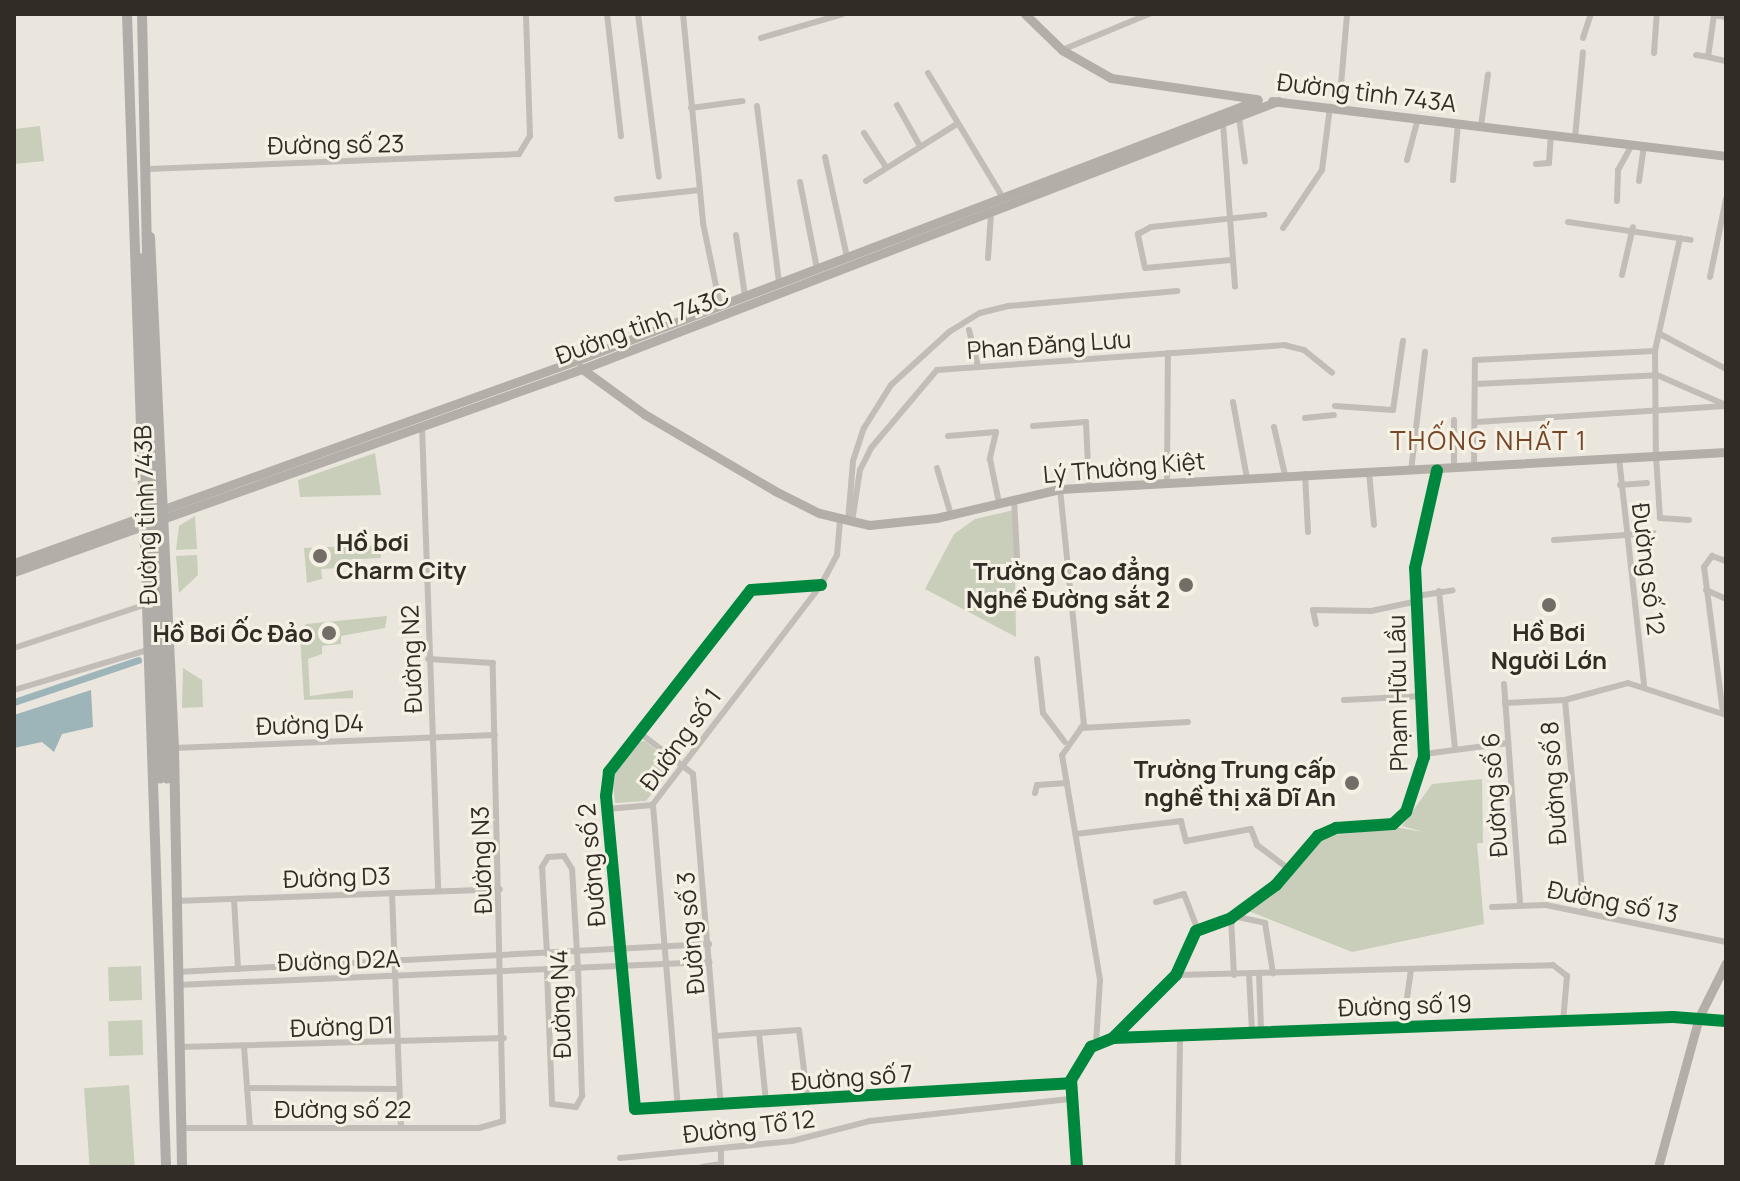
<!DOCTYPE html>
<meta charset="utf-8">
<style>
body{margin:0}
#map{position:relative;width:1740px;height:1181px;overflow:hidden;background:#eae6de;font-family:Manrope,sans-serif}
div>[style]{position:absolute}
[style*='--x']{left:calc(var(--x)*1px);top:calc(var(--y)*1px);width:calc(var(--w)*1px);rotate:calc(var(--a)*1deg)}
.green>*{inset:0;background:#c8ceb9;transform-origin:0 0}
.water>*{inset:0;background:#9db4b8}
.canal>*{height:7px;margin:-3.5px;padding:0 3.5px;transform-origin:3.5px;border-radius:3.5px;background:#9db4b8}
.street>*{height:6px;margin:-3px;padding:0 3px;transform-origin:3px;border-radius:3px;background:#c2beb7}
.secondary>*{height:9px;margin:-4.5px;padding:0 4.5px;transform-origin:4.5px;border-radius:4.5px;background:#b3aea8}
.primary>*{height:10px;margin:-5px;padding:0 5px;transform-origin:5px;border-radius:5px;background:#b0aca7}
.primary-bridge>*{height:10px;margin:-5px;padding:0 5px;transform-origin:5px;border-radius:5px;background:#b0aca7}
.cycleway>*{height:12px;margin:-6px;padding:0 6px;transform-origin:6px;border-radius:6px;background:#00873e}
.dots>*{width:22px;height:22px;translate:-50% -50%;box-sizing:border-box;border:4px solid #f6f1e5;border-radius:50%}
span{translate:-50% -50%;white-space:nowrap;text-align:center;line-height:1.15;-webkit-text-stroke:6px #f6f1e5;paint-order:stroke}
.street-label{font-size:24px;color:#322c27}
.poi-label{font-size:24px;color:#322c27;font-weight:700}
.left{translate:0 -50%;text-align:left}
.right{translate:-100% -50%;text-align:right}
.neighbourhood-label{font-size:26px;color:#784729;letter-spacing:2px}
.frame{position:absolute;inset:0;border:16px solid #322c27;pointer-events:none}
</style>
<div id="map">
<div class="green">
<i style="clip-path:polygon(40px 126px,44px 161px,14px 164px,14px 129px)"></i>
<i style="clip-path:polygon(375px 453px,381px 495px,300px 497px,298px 480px)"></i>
<i style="clip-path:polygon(1014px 510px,1016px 637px,925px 589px,954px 534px,975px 519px)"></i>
<i style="clip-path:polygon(195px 516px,197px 549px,176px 550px,179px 526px)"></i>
<i style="clip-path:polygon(380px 545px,381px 558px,340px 560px,340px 568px,321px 569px,322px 579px,307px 583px,304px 548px)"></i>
<i style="clip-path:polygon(197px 555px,198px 575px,179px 593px,176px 556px)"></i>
<i style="clip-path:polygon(387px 616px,385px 628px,341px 636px,341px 644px,322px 646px,322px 654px,308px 659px,310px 696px,353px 690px,353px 698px,304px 700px,300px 635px,306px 624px)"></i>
<i style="clip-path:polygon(183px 668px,202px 680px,203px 707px,182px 708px)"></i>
<i style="clip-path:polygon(645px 741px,671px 762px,671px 769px,646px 801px,615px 803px,612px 774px,636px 742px)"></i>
<i style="clip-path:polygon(1482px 779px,1483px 843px,1477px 843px,1484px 924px,1352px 952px,1246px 910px,1325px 836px,1400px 828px,1424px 832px,1402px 826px,1432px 784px)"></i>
<i style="left:141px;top:966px;width:34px;height:33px;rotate:88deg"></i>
<i style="left:142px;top:1020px;width:35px;height:34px;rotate:88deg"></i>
<i style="left:129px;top:1085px;width:82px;height:45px;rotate:86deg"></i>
</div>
<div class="water">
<i style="clip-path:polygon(91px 690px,93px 727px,62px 734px,54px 752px,42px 742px,14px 748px,14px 715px)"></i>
</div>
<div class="canal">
<i style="--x:14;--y:702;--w:131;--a:-18.7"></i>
</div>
<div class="street">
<i style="--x:607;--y:14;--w:123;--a:83.5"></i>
<i style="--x:638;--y:14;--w:164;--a:82.7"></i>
<i style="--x:683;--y:14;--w:210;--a:84.5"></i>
<i style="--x:703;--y:223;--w:84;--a:78.3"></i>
<i style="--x:1726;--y:17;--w:12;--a:-171"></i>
<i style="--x:1714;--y:15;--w:42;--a:98.1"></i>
<i style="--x:1708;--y:57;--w:18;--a:13"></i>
<i style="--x:761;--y:38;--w:85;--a:-16.3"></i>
<i style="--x:1583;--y:38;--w:25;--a:-72"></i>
<i style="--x:1062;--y:50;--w:94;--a:-22.5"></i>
<i style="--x:1654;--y:53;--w:39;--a:-86"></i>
<i style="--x:1696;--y:55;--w:12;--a:9"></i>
<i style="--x:928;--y:73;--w:146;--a:59"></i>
<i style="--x:897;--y:105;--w:47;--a:60.7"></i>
<i style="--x:757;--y:106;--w:178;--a:82.9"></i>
<i style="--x:691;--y:108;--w:52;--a:-7.7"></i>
<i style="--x:1339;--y:108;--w:94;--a:-85.1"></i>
<i style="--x:1239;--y:117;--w:45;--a:82.4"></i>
<i style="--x:1223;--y:123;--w:164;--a:85.8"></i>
<i style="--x:1481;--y:126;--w:52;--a:-82.3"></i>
<i style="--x:864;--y:133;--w:40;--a:57.1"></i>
<i style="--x:1575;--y:138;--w:86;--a:-84.7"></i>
<i style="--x:825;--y:157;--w:102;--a:77.6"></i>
<i style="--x:1407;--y:160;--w:43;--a:-75.3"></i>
<i style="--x:1536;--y:164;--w:13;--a:-4"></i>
<i style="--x:1549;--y:163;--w:28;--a:-86"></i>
<i style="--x:148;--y:169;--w:371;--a:-2.3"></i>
<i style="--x:519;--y:154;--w:21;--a:-59"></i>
<i style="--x:530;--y:136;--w:122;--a:-91.9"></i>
<i style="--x:1453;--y:180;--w:57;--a:-85"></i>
<i style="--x:866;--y:181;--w:107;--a:-32.1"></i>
<i style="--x:1639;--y:181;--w:35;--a:-82"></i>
<i style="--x:800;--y:182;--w:89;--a:78.9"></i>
<i style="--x:617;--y:199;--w:83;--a:-6.2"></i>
<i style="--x:1617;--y:201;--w:31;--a:-88"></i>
<i style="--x:1618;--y:170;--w:29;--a:-61"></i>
<i style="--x:1568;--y:222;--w:124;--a:8.3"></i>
<i style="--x:1283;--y:228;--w:70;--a:-56.1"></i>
<i style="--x:1322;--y:170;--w:64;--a:-82.8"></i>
<i style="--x:736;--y:235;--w:62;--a:81.6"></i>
<i style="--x:1680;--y:238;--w:116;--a:102.5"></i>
<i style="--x:1655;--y:351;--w:105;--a:89.5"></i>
<i style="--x:1656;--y:456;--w:62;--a:86.3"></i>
<i style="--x:1660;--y:518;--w:29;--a:4"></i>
<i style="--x:988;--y:258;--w:44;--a:-86.1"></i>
<i style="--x:1231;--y:260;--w:86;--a:174.7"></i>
<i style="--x:1145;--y:268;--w:35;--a:-102"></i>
<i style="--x:1138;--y:234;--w:15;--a:-28"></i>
<i style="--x:1151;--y:227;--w:114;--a:-6.1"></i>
<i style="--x:1622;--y:275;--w:49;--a:-77.1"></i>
<i style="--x:1710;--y:277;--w:80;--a:-78.4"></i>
<i style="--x:969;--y:330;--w:38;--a:76"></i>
<i style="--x:1660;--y:334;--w:75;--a:27.9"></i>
<i style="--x:1476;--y:384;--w:181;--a:-2.8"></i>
<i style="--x:1657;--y:375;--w:75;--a:23.5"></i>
<i style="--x:1233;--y:402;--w:77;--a:79.6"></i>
<i style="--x:1335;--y:406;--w:58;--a:3.9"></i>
<i style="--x:1393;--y:410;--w:70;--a:-81.8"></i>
<i style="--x:1305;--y:418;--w:29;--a:-6"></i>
<i style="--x:1477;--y:422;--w:249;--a:-3.7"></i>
<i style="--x:422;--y:426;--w:465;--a:88"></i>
<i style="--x:1033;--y:426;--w:53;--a:-4.3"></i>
<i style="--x:1086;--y:422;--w:65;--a:87.4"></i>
<i style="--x:1274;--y:427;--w:49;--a:77.1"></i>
<i style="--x:948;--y:436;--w:48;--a:-4.8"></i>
<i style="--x:996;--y:432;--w:28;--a:103"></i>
<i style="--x:990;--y:459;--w:45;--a:78.4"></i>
<i style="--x:1619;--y:458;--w:228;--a:83.7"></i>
<i style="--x:1474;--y:466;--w:106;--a:-89.5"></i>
<i style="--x:1475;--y:360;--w:180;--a:-2.9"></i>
<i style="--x:937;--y:468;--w:49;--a:73.4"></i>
<i style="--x:1454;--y:469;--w:49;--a:-90"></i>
<i style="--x:1411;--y:471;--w:120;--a:-83.3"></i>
<i style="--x:1369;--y:472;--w:53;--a:84.6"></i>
<i style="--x:1305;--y:474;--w:58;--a:87"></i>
<i style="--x:1167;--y:483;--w:130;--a:-89.6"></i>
<i style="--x:1620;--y:485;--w:27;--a:-4"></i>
<i style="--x:1060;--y:489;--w:236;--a:84.2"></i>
<i style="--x:1084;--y:724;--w:38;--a:125"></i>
<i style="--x:1062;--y:755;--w:228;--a:80.4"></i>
<i style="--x:1100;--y:980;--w:63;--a:93.6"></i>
<i style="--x:1014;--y:499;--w:58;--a:87"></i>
<i style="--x:848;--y:521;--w:60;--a:-85.2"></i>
<i style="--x:853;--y:461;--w:35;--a:-72"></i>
<i style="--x:864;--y:428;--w:51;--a:-57.9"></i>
<i style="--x:891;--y:385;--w:79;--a:-42.4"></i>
<i style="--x:949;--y:332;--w:36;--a:-32"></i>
<i style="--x:980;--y:313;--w:30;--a:-14"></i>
<i style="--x:1009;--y:306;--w:169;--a:-5.1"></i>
<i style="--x:852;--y:522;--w:53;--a:-81.3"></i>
<i style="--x:860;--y:470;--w:25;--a:-63"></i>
<i style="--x:871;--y:448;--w:102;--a:-49.8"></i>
<i style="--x:937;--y:370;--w:348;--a:-4.1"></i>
<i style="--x:1284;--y:345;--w:21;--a:14"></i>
<i style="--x:1304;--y:350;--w:36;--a:39"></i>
<i style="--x:1554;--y:540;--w:100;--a:-4"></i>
<i style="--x:821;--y:585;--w:70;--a:175.9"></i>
<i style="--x:751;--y:590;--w:231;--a:128"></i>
<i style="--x:609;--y:772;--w:24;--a:97"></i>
<i style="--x:606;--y:796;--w:314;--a:84.7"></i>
<i style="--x:635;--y:1109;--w:436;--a:-3.4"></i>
<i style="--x:1706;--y:590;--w:22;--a:24"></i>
<i style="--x:1439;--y:591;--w:158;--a:84.2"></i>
<i style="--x:1417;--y:596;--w:36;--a:-9"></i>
<i style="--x:1316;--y:624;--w:14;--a:-102"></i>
<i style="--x:1313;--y:610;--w:58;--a:1"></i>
<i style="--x:1371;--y:611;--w:48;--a:-12"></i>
<i style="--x:14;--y:648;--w:137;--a:-18.3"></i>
<i style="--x:1037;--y:659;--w:54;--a:83.7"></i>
<i style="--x:1043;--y:713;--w:36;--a:53"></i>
<i style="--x:1504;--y:684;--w:221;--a:85.8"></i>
<i style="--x:14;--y:690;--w:139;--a:-16.7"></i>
<i style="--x:1344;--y:700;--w:79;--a:-2.9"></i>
<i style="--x:1565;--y:700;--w:213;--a:84.9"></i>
<i style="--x:1505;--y:703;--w:60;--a:-2.9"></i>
<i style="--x:1565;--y:700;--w:65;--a:-15.1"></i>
<i style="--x:1628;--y:683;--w:103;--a:18.1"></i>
<i style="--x:1723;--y:713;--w:147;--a:-97.4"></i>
<i style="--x:1704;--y:567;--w:14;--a:-54"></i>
<i style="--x:1712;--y:556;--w:15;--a:20"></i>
<i style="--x:1081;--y:728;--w:107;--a:-3.2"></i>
<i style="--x:640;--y:733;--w:67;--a:37.7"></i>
<i style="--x:693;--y:774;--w:333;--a:85.2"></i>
<i style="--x:174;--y:748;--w:321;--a:-2.3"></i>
<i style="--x:1424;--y:754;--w:85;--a:-7.5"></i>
<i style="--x:1035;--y:793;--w:8;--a:-76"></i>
<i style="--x:1037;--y:785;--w:30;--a:-4"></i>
<i style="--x:607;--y:809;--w:46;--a:-5"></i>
<i style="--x:1076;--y:834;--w:106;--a:-7.1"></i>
<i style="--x:1181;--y:821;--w:21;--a:76"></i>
<i style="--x:1186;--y:841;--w:66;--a:-10.5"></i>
<i style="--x:1251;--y:829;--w:17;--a:69"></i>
<i style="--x:1257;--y:845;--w:40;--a:37"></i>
<i style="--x:392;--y:893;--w:234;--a:87.8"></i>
<i style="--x:234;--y:899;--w:70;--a:86.7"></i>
<i style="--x:176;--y:901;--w:324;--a:-2.1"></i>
<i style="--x:1156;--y:902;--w:29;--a:-16"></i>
<i style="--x:1184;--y:894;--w:39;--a:69"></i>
<i style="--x:1492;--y:907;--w:54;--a:-2.1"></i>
<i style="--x:1546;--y:905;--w:184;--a:11.6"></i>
<i style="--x:1233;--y:916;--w:33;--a:12"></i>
<i style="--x:1265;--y:923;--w:51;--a:80.9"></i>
<i style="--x:1231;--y:918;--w:57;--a:87"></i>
<i style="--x:547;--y:971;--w:133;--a:87.8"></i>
<i style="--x:552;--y:1104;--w:24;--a:7"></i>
<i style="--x:576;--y:1107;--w:13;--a:-61"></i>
<i style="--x:582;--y:1096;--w:127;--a:-91.8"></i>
<i style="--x:578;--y:969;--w:100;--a:-93.4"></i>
<i style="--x:572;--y:869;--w:15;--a:-122"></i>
<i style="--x:564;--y:856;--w:16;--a:176"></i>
<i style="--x:548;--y:857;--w:12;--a:121"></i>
<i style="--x:542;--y:867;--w:87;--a:86.7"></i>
<i style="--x:177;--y:972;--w:533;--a:-3.01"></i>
<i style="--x:1259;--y:973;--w:58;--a:88"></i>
<i style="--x:1249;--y:974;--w:58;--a:87"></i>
<i style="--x:1176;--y:975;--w:377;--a:-1.5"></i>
<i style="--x:1553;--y:965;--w:18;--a:38"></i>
<i style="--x:1567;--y:976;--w:46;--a:95"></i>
<i style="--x:177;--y:985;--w:533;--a:-2.47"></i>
<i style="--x:1407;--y:998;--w:29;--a:-82"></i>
<i style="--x:759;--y:1033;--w:69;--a:84.2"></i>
<i style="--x:716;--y:1036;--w:83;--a:-4.1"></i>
<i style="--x:799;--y:1030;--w:73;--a:82.9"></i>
<i style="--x:1113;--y:1038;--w:89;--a:-45"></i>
<i style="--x:1176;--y:975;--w:48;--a:-65.6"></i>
<i style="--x:1196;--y:931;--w:37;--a:-20"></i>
<i style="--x:1231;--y:918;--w:56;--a:-36.3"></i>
<i style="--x:1276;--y:885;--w:65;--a:-49.4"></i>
<i style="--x:1318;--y:836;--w:20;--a:-24"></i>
<i style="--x:1336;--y:828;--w:57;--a:-4"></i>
<i style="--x:1393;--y:824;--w:18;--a:-43"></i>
<i style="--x:1406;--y:812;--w:58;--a:-71.9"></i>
<i style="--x:1424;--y:757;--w:189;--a:-92.7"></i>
<i style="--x:1415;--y:568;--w:100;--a:-77.3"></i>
<i style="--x:244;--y:1046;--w:81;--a:85.8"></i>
<i style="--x:180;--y:1047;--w:324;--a:-1.6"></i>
<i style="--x:247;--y:1088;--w:152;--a:0.4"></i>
<i style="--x:678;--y:1109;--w:306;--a:-94.7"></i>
<i style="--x:653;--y:804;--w:276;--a:-52.5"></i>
<i style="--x:821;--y:585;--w:34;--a:-62"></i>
<i style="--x:837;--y:555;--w:35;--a:-85"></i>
<i style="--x:181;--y:1128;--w:298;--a:0"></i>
<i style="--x:479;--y:1128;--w:25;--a:-16"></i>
<i style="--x:503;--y:1121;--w:458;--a:-91.3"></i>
<i style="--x:493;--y:663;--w:65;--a:-176.5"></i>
<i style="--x:620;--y:1158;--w:173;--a:-5.6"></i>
<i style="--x:792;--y:1141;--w:81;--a:-14.4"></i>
<i style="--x:870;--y:1121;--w:201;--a:-6.3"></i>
<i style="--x:702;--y:1167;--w:19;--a:-9"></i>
<i style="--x:721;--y:1164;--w:14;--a:-90"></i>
<i style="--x:1077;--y:1167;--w:87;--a:-93.9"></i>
<i style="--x:1071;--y:1080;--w:39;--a:-59"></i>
<i style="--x:1091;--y:1047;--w:24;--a:-22"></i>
<i style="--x:1113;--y:1038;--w:560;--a:-2.15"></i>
<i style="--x:1673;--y:1017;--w:53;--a:4.3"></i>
<i style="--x:1178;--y:1167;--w:132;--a:-89.1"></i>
</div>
<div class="secondary">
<i style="--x:1025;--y:14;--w:52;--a:44.2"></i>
<i style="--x:1062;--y:50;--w:56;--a:29.7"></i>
<i style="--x:1111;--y:78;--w:148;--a:8.2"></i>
<i style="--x:1272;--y:101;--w:457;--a:6.9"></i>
<i style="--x:581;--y:368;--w:78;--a:36.1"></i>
<i style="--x:644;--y:414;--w:152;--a:30.4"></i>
<i style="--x:775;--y:491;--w:49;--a:26.6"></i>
<i style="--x:819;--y:513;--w:51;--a:13.5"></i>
<i style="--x:869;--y:525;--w:67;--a:-6"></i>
<i style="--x:936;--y:518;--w:127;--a:-13.2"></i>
<i style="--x:1060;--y:489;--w:667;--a:-3.18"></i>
<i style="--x:14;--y:563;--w:593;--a:-19.81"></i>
<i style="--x:572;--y:362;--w:734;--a:-20.9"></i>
<i style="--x:14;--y:572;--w:603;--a:-19.67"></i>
<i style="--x:582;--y:369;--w:746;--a:-21.06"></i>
<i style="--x:1658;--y:1167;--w:156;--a:-74.7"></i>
<i style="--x:1699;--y:1017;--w:60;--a:-63.4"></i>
</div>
<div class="primary">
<i style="--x:127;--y:14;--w:1154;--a:88.06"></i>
<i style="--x:142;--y:14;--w:244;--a:88.8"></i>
<i style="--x:150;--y:237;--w:512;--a:87.31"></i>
<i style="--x:174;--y:748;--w:419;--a:88.9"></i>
</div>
<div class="primary-bridge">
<i style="--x:139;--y:258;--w:521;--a:87.69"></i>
<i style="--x:147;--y:258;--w:521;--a:87.8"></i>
</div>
<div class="cycleway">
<i style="--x:821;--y:585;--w:70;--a:175.9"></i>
<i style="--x:751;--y:590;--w:231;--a:128"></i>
<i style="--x:609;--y:772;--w:24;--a:97"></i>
<i style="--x:606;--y:796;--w:314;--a:84.7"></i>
<i style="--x:635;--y:1109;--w:436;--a:-3.4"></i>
<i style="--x:1113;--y:1038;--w:89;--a:-45"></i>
<i style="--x:1176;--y:975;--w:48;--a:-65.6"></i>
<i style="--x:1196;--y:931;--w:37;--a:-20"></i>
<i style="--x:1231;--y:918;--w:56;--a:-36.3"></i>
<i style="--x:1276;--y:885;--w:65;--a:-49.4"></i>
<i style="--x:1318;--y:836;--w:20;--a:-24"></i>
<i style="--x:1336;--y:828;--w:57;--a:-4"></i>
<i style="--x:1393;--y:824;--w:18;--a:-43"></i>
<i style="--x:1406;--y:812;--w:58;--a:-71.9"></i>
<i style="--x:1424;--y:757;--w:189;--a:-92.7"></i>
<i style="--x:1415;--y:568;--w:100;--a:-77.3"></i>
<i style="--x:1077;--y:1167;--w:87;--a:-93.9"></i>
<i style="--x:1071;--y:1080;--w:39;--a:-59"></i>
<i style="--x:1091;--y:1047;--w:24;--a:-22"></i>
<i style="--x:1113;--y:1038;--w:560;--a:-2.15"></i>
<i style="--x:1673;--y:1017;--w:53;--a:4.3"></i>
</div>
<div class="dots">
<i style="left:320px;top:556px;background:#726d67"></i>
<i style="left:1186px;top:585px;background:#726d67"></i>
<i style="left:1549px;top:605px;background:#726d67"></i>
<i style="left:329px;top:633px;background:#726d67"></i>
<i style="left:1352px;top:783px;background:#726d67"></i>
</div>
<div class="street-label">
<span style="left:1367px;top:92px;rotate:7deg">Đường tỉnh 743A</span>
<span style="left:336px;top:144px;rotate:-1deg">Đường số 23</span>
<span style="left:642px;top:325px;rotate:-20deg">Đường tỉnh 743C</span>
<span style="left:1049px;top:344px;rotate:-4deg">Phan Đăng Lưu</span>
<span style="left:1124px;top:467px;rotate:-5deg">Lý Thường Kiệt</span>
<span style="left:145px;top:515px;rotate:-92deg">Đường tỉnh 743B</span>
<span style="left:1649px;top:569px;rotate:83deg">Đường số 12</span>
<span style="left:411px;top:659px;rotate:-92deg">Đường N2</span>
<span style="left:1397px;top:693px;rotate:-91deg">Phạm Hữu Lầu</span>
<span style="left:310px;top:724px;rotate:-2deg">Đường D4</span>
<span style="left:680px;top:739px;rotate:-54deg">Đường số 1</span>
<span style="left:1553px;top:783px;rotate:-94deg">Đường số 8</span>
<span style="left:1494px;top:795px;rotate:-94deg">Đường số 6</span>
<span style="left:481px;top:860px;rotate:-92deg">Đường N3</span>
<span style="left:591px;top:865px;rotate:-95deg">Đường số 2</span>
<span style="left:337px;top:877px;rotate:-2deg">Đường D3</span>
<span style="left:1613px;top:901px;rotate:11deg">Đường số 13</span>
<span style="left:690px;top:933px;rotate:-95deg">Đường số 3</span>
<span style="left:339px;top:960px;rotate:-2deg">Đường D2A</span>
<span style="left:560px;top:1004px;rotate:-92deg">Đường N4</span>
<span style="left:1405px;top:1005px;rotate:-2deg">Đường số 19</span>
<span style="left:342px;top:1026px;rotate:-2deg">Đường D1</span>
<span style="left:852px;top:1077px;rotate:-4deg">Đường số 7</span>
<span style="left:343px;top:1109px">Đường số 22</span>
<span style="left:749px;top:1126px;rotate:-7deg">Đường Tổ 12</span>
</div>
<div class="poi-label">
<span class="left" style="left:336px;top:556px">Hồ bơi<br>Charm City</span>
<span class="right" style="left:1170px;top:585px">Trường Cao đẳng<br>Nghề Đường sắt 2</span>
<span style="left:1549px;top:646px">Hồ Bơi<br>Người Lớn</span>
<span class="right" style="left:313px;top:633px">Hồ Bơi Ốc Đảo</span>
<span class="right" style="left:1336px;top:783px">Trường Trung cấp<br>nghề thị xã Dĩ An</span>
</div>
<div class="neighbourhood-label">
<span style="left:1489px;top:441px">THỐNG NHẤT 1</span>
</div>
<div class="frame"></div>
</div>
